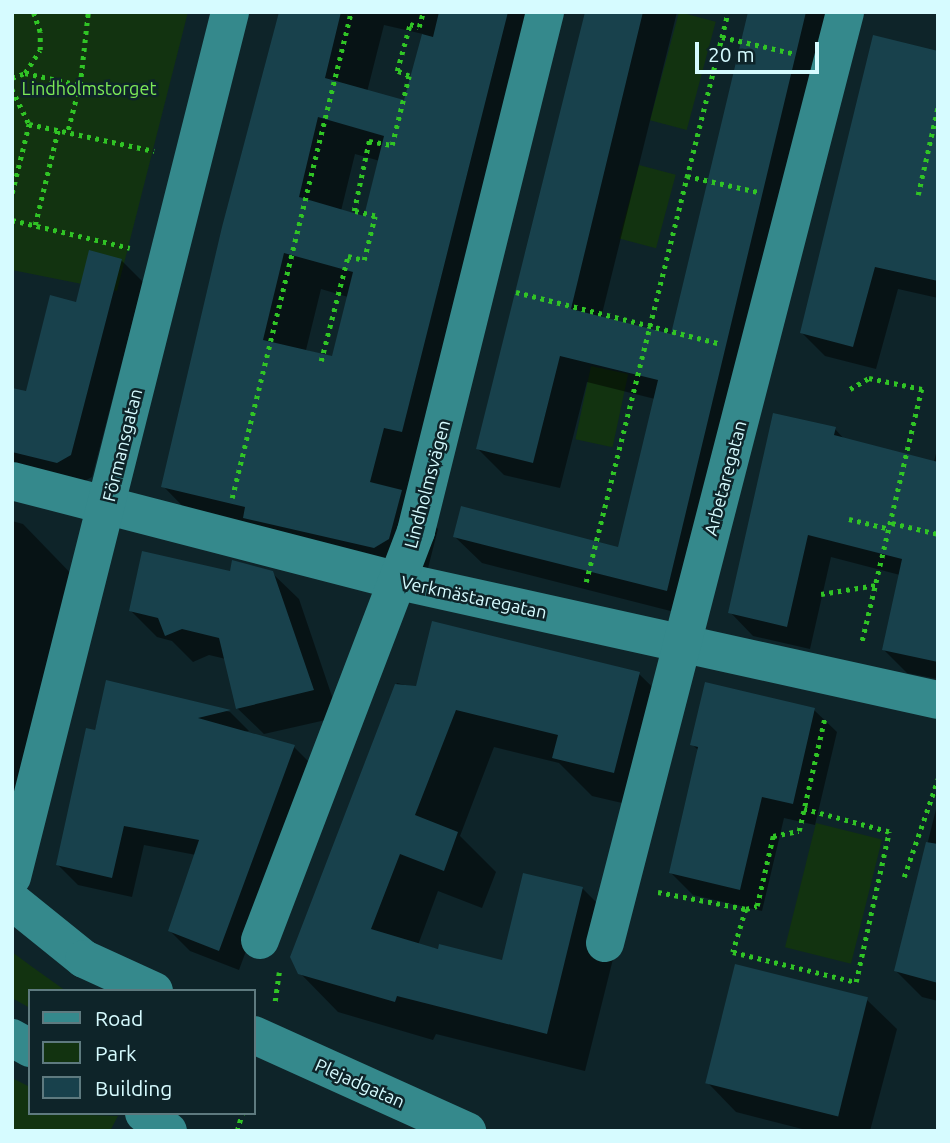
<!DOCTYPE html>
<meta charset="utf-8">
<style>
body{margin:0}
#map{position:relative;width:950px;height:1143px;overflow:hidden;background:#0e2429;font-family:Ubuntu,sans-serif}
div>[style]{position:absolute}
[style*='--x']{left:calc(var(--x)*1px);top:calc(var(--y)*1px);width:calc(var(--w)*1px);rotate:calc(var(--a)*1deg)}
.green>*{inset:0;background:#123310;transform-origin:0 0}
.shadow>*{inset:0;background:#0007}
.building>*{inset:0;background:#18414c;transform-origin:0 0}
.path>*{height:4.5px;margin-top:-2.25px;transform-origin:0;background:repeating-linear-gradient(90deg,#30c425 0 3.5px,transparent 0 8.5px)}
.minor>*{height:38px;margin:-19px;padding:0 19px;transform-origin:19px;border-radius:19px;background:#35898c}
span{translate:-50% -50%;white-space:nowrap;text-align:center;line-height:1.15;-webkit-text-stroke:5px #0e2429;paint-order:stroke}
.park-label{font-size:18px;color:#7dea57}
.street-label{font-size:18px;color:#d6fbff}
.frame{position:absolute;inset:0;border:14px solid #d6fbff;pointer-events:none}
.legend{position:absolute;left:28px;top:989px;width:228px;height:126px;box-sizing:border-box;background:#0e2429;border:2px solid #5e7a7f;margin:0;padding:9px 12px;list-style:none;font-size:21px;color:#d6fbff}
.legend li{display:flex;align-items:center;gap:14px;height:35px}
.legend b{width:35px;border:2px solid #5e7a7f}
.scale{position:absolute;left:695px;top:42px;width:124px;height:32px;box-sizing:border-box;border:4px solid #d6fbff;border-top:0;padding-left:9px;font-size:21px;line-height:24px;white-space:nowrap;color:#d6fbff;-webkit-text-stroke:5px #0e2429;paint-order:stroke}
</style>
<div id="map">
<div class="green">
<i style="clip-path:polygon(12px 12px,188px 12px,117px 291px,12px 270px)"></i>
<i style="left:679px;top:12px;width:38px;height:112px;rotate:15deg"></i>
<i style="left:639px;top:165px;width:38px;height:76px;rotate:15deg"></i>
<i style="left:591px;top:366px;width:38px;height:75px;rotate:12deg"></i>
<i style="left:816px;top:823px;width:68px;height:128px;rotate:14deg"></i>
<i style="clip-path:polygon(12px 952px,31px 966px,66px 991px,30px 991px,30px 1008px,12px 998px)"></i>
<i style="clip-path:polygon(12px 1078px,30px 1087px,30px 1113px,118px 1116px,110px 1131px,12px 1131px)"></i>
</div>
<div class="shadow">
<i style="clip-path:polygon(evenodd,280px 12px,553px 12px,411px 502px,438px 529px,426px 576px,200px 524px,163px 486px,280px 12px,384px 25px,423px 34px,406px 102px,367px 92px,384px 25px,280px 12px,355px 154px,380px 161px,366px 219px,341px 211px,355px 154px,280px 12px,321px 289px,348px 297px,333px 358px,306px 350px,321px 289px)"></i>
<i style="clip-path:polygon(587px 12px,677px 12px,601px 318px,672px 336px,752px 12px,841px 12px,694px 617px,482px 563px,455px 537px,619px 549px,655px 399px,587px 382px,560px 488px,504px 475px,478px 449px)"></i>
<i style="clip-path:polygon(938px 59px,938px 298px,898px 289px,876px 369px,825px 356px,802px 333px)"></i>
<i style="clip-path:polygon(121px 260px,143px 282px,92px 477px,79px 484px,12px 467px,12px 390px,27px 393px,78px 304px)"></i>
<i style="clip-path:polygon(835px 429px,845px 440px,934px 462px,938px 445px,938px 679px,907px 673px,884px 650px,900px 575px,831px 557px,810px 649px,753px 636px,730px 612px)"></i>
<i style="clip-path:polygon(12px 521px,23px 524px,82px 585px,12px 867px)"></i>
<i style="clip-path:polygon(231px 573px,272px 573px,299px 599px,339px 717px,264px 734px,237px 708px,226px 659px,209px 655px,193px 662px,172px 641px,157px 637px,131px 611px)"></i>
<i style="clip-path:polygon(639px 674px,678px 712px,652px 810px,592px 796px,559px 763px,494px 747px,460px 836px,496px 872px,482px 908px,438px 891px,418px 945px,504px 962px,525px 875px,583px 889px,621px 927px,585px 1071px,436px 1034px,433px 1040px,338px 1012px,300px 973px,292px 957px,397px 683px,417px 688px)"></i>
<i style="clip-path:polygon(108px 682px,230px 712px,249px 731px,242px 732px,294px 747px,314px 767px,239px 970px,190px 951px,170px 931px,196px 855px,144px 845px,132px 897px,78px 885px,58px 865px)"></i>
<i style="clip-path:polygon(814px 710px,837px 732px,815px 825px,784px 818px,762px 911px,693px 895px,671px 873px,699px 751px,692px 744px)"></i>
<i style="clip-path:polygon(938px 801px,938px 1001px,922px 997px,896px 971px)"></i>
<i style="clip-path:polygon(867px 1000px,897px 1029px,870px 1131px,810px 1131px,736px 1112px,707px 1082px)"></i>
</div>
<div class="building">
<i style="clip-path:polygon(evenodd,279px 12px,341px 12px,325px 78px,404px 100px,422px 34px,433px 37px,439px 12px,508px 12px,402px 432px,384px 428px,370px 482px,402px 490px,389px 539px,374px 548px,243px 518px,245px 507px,161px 487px,222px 227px,279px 12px,318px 117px,384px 136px,364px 216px,299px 197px,318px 117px,279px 12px,284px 253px,353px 272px,332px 356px,263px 340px,284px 253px)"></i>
<i style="clip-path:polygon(585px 12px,643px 12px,571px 309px,671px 334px,748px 12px,806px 12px,667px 591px,453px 537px,461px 506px,618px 547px,658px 380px,560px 356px,533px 463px,476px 449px)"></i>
<i style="clip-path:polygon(873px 35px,938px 51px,938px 281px,875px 267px,853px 347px,800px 333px)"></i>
<i style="clip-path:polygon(89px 250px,122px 259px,71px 455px,57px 463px,12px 452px,12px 388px,26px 391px,50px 295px,76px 302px)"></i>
<i style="clip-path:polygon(773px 413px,836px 427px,834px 435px,938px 462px,938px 662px,882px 650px,902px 559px,808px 535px,787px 627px,728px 613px)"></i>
<i style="clip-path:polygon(142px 551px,230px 571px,232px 560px,273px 571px,314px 690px,236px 709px,219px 638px,182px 629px,165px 636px,158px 618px,129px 611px)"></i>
<i style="clip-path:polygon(432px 621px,640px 672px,614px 773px,552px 758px,558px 735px,456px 710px,415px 815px,458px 832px,444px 871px,400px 854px,371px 929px,438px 949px,439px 944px,502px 960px,523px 873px,583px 887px,547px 1034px,397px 996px,395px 1002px,298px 974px,290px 957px,395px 684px,416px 686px)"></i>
<i style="clip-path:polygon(106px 680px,231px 710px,198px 718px,295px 745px,219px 951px,168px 931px,199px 840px,124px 826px,112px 878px,56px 865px,86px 728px,95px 730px)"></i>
<i style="clip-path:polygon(705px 682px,815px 708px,793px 804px,762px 797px,740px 890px,669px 873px,698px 747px,690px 745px)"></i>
<i style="clip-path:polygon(926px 842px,938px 844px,938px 983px,894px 971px)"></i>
<i style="left:735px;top:964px;width:137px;height:123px;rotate:14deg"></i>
</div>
<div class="path">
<i style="--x:722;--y:37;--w:72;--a:12.9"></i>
<i style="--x:25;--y:73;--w:56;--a:12.3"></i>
<i style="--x:80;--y:85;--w:49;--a:104.3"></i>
<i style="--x:12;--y:78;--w:14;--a:-21"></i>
<i style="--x:25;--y:73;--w:27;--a:-57"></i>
<i style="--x:40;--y:50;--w:18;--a:-90"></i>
<i style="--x:40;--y:32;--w:21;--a:-109"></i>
<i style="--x:80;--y:85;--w:73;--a:-83.7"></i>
<i style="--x:12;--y:89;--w:39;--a:64"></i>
<i style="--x:687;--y:176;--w:73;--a:12.7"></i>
<i style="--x:12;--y:193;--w:71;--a:-76.2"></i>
<i style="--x:29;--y:124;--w:128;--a:12.2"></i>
<i style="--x:918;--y:195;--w:91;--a:-77.3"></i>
<i style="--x:12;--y:220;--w:121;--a:13.3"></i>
<i style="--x:35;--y:225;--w:98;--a:-76.4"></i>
<i style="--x:516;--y:292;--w:208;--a:14.2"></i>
<i style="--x:321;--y:361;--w:108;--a:-75.6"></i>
<i style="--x:348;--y:256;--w:16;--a:14"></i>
<i style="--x:364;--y:260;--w:45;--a:-76"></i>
<i style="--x:375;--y:216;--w:22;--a:-167"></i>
<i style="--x:354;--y:211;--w:72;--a:-77.9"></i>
<i style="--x:369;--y:141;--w:23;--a:10"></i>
<i style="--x:392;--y:145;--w:71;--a:-76.2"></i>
<i style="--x:409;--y:76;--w:13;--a:-157"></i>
<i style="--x:397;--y:71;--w:49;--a:-74.5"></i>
<i style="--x:410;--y:24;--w:9;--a:18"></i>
<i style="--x:419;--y:27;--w:16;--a:-75"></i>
<i style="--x:850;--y:389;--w:22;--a:-30"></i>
<i style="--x:869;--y:378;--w:54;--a:11.7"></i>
<i style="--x:922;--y:389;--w:261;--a:103.3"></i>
<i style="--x:232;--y:498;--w:500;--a:-76.24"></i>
<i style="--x:849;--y:519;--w:42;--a:13.7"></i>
<i style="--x:892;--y:523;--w:47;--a:13.4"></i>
<i style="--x:586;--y:582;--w:587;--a:-76.01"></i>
<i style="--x:821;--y:594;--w:56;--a:-9.3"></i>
<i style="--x:904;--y:877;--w:104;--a:-70.9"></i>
<i style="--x:658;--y:892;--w:90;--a:10.9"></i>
<i style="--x:746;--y:909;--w:11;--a:-15"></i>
<i style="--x:757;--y:906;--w:72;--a:-77.1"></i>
<i style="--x:773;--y:836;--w:26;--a:-11"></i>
<i style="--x:799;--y:831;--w:117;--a:-77.2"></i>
<i style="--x:746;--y:909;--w:45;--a:106.8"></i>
<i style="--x:733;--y:952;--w:127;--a:13.7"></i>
<i style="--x:856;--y:982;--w:154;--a:-77.6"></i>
<i style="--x:889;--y:832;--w:88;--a:-164.9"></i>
<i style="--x:275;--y:1001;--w:29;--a:-82"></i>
<i style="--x:237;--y:1131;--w:19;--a:-74"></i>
</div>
<div class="minor">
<i style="--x:12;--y:481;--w:400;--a:14.5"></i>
<i style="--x:399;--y:581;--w:552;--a:12.45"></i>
<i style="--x:12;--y:877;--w:892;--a:-75.85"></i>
<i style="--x:12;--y:901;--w:92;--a:38.9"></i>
<i style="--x:84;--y:959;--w:77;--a:24.6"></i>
<i style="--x:260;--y:940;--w:438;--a:-69.1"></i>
<i style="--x:416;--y:531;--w:535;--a:-76.04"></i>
<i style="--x:605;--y:943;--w:961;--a:-75.54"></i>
<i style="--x:254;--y:1035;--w:234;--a:24.3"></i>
<i style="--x:12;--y:1038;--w:21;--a:29"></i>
<i style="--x:144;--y:1113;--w:30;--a:37"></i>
</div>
<div class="park-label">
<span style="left:89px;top:88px">Lindholmstorget</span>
</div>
<div class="street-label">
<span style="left:122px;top:445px;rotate:-76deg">Förmansgatan</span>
<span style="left:725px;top:478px;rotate:-75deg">Arbetaregatan</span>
<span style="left:427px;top:484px;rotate:-75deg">Lindholmsvägen</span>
<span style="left:474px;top:597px;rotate:12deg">Verkmästaregatan</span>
<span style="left:360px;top:1083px;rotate:24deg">Plejadgatan</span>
</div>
<div class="frame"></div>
<ul class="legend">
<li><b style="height:9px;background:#35898c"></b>Road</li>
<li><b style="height:19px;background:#123310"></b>Park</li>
<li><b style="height:19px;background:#18414c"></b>Building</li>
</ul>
<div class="scale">20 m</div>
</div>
